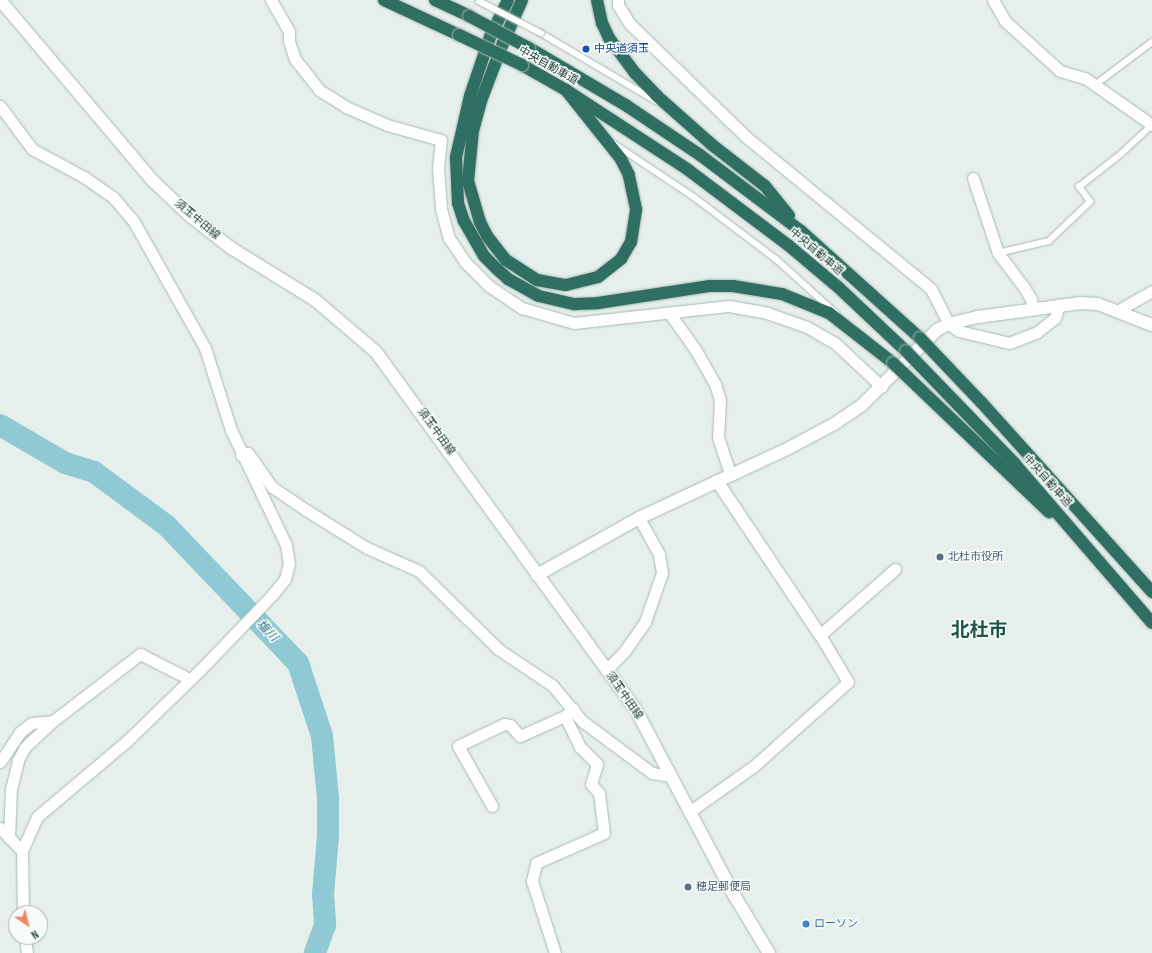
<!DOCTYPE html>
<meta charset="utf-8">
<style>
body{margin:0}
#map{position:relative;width:1152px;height:953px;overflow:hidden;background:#e6efeb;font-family:"Sofia Sans Condensed","Noto Sans JP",sans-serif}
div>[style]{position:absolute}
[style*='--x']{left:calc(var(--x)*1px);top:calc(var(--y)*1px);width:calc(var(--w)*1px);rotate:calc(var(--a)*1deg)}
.river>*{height:22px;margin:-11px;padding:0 11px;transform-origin:11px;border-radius:11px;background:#8ec9d4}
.roads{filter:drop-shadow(0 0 1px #a8b8b2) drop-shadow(0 0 1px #a8b8b2)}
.service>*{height:5.5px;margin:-2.75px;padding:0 2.75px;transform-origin:2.75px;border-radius:2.75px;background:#fff}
.minor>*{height:11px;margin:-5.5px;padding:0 5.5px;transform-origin:5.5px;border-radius:5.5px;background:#fff}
.tertiary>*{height:12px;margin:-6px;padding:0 6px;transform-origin:6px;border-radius:6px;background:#fff}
.secondary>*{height:12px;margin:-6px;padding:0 6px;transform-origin:6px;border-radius:6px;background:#fff}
.motorway>*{height:12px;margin:-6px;padding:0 6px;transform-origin:6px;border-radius:6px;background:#2f6f62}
.bridges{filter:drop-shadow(0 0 1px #a8b8b2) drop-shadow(0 0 1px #a8b8b2)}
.service-bridge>*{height:5.5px;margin:-2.75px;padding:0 2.75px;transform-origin:2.75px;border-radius:2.75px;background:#fff}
.motorway-bridge>*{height:12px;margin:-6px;padding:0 6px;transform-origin:6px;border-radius:6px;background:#2f6f62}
.dots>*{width:11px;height:11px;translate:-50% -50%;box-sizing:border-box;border:2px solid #f7fbf9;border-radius:50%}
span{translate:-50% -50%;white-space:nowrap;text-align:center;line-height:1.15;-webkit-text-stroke:3px #f7fbf9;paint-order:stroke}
.transit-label{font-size:11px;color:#164399}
.left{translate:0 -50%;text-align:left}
.street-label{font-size:11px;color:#24423a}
.service-label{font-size:11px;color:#4e5e75}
.shop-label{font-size:11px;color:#366cbe}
.water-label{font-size:12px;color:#1c6f80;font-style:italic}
.town-label{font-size:19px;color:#1f5548;font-weight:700}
.north{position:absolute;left:8px;top:905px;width:40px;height:40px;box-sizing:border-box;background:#f7fbf9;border:1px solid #a3b1ad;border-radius:50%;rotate:145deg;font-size:11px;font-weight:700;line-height:16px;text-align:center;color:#24423a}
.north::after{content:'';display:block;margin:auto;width:14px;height:18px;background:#f4845f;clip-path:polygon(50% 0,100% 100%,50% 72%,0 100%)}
</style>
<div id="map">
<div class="river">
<i style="--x:0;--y:425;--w:75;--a:30.3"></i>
<i style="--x:65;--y:463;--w:30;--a:17"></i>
<i style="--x:94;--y:472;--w:89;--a:36.4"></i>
<i style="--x:166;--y:525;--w:191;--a:46.3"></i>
<i style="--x:298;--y:663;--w:77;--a:71.8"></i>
<i style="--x:322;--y:736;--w:62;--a:84.5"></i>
<i style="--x:328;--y:798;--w:38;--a:90"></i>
<i style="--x:328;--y:836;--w:58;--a:94.9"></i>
<i style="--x:323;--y:894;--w:31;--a:86"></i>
<i style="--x:325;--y:925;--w:30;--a:110"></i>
</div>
<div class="roads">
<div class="service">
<i style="--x:541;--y:33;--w:134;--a:30.6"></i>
<i style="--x:1095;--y:85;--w:71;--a:-37"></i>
<i style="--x:613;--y:143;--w:97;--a:33.7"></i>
<i style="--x:694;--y:197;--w:103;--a:37.1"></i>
<i style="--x:776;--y:259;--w:81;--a:42"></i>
<i style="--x:998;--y:253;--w:52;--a:-13.2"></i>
<i style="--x:1049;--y:241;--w:57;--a:-43.6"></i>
<i style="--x:1090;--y:202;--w:19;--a:-126"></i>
<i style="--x:1079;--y:187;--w:53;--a:-38.2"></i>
<i style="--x:1121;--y:154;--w:42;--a:-43.1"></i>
</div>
<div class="minor">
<i style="--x:271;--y:0;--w:36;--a:60"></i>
<i style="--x:289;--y:31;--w:10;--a:90"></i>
<i style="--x:289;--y:41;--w:19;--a:72"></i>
<i style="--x:295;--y:59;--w:39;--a:52"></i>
<i style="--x:319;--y:90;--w:32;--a:32"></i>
<i style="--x:346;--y:107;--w:45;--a:23.7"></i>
<i style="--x:387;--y:125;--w:56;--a:15.5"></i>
<i style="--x:441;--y:140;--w:27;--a:96"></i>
<i style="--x:438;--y:167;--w:42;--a:85.9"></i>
<i style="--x:441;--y:209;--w:30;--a:75"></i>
<i style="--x:449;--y:238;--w:29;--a:56"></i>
<i style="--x:465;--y:262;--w:34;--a:45"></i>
<i style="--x:489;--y:286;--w:40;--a:34"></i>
<i style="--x:522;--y:308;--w:54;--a:16.1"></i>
<i style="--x:574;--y:323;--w:156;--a:-6.3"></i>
<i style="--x:729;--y:306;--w:39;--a:10"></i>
<i style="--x:767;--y:313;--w:42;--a:19.3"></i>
<i style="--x:807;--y:327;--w:32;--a:30"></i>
<i style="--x:835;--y:343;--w:64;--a:43.1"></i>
<i style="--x:618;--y:0;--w:5;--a:90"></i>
<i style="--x:618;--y:5;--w:22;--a:58"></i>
<i style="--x:630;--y:24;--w:161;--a:44.2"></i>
<i style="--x:745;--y:136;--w:241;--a:39.4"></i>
<i style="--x:931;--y:289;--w:39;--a:63"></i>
<i style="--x:949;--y:324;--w:12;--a:35"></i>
<i style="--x:959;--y:331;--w:51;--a:13.5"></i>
<i style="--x:1009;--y:343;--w:30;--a:-21"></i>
<i style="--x:1037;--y:332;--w:23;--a:-38"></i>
<i style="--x:1055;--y:318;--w:14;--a:-73"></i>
<i style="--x:993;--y:0;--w:24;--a:60"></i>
<i style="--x:1005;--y:21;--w:74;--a:42.3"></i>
<i style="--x:1060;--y:71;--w:26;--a:16"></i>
<i style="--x:1085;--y:78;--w:82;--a:35"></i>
<i style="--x:0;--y:106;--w:54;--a:53.3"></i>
<i style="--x:32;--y:149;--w:59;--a:28.3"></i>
<i style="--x:84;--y:177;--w:35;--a:35"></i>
<i style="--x:113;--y:197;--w:33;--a:50"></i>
<i style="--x:134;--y:222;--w:145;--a:60.6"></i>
<i style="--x:205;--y:348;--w:86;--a:72.4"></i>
<i style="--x:231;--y:430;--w:127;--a:64.4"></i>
<i style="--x:286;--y:545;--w:18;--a:81"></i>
<i style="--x:289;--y:563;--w:16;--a:104"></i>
<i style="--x:285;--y:579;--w:19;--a:129"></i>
<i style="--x:273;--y:594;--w:105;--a:133.8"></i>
<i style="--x:200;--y:670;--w:100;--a:135.8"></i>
<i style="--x:128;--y:740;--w:119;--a:139.8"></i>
<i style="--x:37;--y:817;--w:37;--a:114"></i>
<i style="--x:22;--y:851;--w:62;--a:89.1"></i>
<i style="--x:973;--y:178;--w:79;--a:71.6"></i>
<i style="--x:998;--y:253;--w:41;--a:52.9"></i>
<i style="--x:1023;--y:286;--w:15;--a:58"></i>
<i style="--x:1031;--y:299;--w:10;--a:79"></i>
<i style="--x:1117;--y:311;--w:40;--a:-29.7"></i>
<i style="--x:670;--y:314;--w:43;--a:54.5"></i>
<i style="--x:695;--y:349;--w:40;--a:60.3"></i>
<i style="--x:715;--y:384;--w:17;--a:73"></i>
<i style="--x:720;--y:400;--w:37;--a:93"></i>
<i style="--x:718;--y:437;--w:40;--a:72"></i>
<i style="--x:241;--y:455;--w:7;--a:-16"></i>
<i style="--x:248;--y:453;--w:42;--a:54.8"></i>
<i style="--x:272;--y:487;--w:41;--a:34.1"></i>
<i style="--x:306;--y:510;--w:72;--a:31.9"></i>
<i style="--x:367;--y:548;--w:57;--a:23.9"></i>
<i style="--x:419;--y:571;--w:111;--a:44.6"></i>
<i style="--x:498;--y:649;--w:65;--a:33.7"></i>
<i style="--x:552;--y:685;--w:47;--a:50.2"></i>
<i style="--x:582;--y:721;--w:87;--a:36.6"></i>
<i style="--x:652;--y:773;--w:18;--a:9"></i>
<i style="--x:606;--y:670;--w:25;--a:-45"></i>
<i style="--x:624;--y:652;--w:37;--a:-55"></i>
<i style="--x:645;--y:622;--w:52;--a:-70.9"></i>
<i style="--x:662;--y:573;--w:19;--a:-99"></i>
<i style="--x:659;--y:554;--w:41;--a:-119.1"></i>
<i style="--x:0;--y:762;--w:36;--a:-56"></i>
<i style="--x:20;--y:732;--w:15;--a:-37"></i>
<i style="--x:32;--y:723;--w:21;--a:-5"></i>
<i style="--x:53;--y:721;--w:110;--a:-37.6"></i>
<i style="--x:140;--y:654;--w:55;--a:27"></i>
<i style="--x:492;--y:806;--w:69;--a:-119.5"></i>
<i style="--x:458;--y:746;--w:51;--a:-25.6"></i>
<i style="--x:504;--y:724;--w:6;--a:9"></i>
<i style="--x:510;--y:725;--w:15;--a:48"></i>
<i style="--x:520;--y:736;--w:49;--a:-24"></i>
<i style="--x:689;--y:812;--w:80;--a:-35.3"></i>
<i style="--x:754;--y:766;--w:126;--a:-41.8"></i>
<i style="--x:848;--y:682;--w:55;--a:-120.8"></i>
<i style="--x:820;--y:635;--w:100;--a:-41.3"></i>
<i style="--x:0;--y:828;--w:32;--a:46"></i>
<i style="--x:9;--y:838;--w:49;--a:-87.7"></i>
<i style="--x:11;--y:789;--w:30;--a:-76"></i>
<i style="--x:18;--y:760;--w:15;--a:-62"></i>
<i style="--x:25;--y:747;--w:38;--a:-43"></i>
<i style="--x:25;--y:937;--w:16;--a:83"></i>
<i style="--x:555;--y:953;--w:76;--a:-107.7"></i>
<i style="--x:532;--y:881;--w:18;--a:-77"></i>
<i style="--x:536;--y:863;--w:74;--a:-23.8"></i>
<i style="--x:604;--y:833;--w:40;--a:-97.1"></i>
<i style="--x:599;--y:793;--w:12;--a:-132"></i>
<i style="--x:591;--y:784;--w:21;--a:-73"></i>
<i style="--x:597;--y:764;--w:24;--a:-135"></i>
<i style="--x:580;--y:747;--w:34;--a:-116"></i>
<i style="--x:565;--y:716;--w:11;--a:-41"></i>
</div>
<div class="tertiary">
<i style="--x:717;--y:481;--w:185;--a:56.2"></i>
<i style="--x:537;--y:575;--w:117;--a:-29.2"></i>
<i style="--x:639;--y:518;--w:166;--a:-25"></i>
<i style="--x:789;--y:448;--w:51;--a:-28.1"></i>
<i style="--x:834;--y:424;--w:34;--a:-34"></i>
<i style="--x:862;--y:405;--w:106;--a:-45"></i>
<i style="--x:937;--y:330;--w:13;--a:-27"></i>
<i style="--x:949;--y:324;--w:30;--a:-14"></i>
<i style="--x:978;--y:317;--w:104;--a:-7.7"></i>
<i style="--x:1081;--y:303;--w:17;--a:3"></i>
<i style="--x:1098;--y:304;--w:58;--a:21.3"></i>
</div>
<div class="secondary">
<i style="--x:0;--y:0;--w:237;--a:49.8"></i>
<i style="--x:153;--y:181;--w:50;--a:43.4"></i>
<i style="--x:189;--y:215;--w:53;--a:38.2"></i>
<i style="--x:231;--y:248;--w:99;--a:31.8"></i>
<i style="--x:315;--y:300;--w:80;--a:40.4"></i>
<i style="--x:376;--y:352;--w:442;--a:54"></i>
<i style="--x:636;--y:710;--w:209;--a:62.1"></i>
<i style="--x:734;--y:895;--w:68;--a:58.9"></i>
</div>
<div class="motorway">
<i style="--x:384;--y:0;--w:83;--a:25"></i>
<i style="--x:435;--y:0;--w:38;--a:25"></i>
<i style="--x:508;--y:0;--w:41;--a:115.9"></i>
<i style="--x:490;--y:37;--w:62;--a:108.7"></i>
<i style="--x:470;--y:96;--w:63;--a:102.9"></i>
<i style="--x:456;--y:157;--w:46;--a:87.5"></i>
<i style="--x:458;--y:203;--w:19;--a:72"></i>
<i style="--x:464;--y:221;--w:40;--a:60.3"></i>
<i style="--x:484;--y:256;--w:18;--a:45"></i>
<i style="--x:497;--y:269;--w:15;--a:42"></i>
<i style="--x:508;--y:279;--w:35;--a:29"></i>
<i style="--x:539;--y:296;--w:37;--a:13"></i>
<i style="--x:575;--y:304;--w:23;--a:-2"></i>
<i style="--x:598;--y:303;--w:112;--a:-8.7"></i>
<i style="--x:709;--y:286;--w:24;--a:0"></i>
<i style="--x:733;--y:286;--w:50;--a:9.3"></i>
<i style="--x:782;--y:294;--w:51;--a:22"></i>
<i style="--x:829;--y:313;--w:81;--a:38"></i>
<i style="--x:522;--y:0;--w:47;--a:113.8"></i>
<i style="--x:503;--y:43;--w:62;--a:110.8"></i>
<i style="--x:481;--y:101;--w:30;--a:105"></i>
<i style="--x:473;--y:130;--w:51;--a:95.6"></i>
<i style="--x:468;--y:181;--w:43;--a:73.7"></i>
<i style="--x:480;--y:222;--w:16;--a:63"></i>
<i style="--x:487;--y:236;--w:31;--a:52"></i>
<i style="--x:506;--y:260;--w:37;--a:33"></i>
<i style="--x:537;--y:280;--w:29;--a:10"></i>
<i style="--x:566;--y:285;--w:33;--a:-14"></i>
<i style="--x:598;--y:277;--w:29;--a:-38"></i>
<i style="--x:621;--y:259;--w:20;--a:-60"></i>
<i style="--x:631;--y:242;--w:33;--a:-81"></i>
<i style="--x:636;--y:209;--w:35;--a:-102"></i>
<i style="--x:629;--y:175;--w:18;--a:-117"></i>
<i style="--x:621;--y:159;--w:88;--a:-128.6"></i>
<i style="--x:597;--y:0;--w:24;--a:78"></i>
<i style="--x:602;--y:23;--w:17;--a:65"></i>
<i style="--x:609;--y:38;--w:44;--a:53.4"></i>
<i style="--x:635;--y:73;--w:32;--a:46"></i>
<i style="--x:657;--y:96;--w:72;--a:41.6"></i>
<i style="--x:711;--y:144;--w:68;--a:37.9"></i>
<i style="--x:765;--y:186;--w:38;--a:51"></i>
<i style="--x:529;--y:48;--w:114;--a:30.6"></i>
<i style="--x:627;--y:106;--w:88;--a:33.9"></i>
<i style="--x:700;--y:155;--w:126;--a:37"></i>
<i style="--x:801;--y:231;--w:160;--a:42"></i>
<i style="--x:522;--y:65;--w:51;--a:29.6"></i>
<i style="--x:566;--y:90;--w:145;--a:33.1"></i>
<i style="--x:687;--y:169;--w:126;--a:37"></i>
<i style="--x:788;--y:245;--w:65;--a:40"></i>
<i style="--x:838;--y:287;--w:93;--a:43.3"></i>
</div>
</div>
<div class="bridges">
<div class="service-bridge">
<i style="--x:479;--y:1;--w:70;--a:27.3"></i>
</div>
<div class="motorway-bridge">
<i style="--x:469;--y:16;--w:68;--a:28.1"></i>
<i style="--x:459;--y:35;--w:70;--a:25.5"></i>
<i style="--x:920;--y:338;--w:88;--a:46.4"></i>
<i style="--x:981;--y:402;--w:256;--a:48"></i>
<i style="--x:906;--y:351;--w:156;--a:46"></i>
<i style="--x:1014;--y:463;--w:211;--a:49.2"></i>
<i style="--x:893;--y:363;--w:216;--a:43.7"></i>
</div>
</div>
<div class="dots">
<i style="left:586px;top:49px;background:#1a4fb4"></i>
<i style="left:940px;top:557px;background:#5c6f8a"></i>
<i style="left:688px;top:887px;background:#5c6f8a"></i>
<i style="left:806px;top:924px;background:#3f7fe0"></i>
</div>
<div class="transit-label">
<span class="left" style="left:594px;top:49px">中央道須玉</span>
</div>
<div class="street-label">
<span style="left:548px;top:66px;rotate:29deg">中央自動車道</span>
<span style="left:197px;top:220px;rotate:40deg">須玉中田線</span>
<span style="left:816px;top:252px;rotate:40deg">中央自動車道</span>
<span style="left:436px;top:432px;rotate:54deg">須玉中田線</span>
<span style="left:1047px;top:481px;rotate:48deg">中央自動車道</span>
<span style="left:624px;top:696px;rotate:55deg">須玉中田線</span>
</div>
<div class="service-label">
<span class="left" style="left:948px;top:557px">北杜市役所</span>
<span class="left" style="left:696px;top:887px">穂足郵便局</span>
</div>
<div class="shop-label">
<span class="left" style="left:814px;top:924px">ローソン</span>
</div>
<div class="water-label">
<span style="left:267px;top:631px;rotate:46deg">塩川</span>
</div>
<div class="town-label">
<span style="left:979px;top:631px">北杜市</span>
</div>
<div class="north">N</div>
</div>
